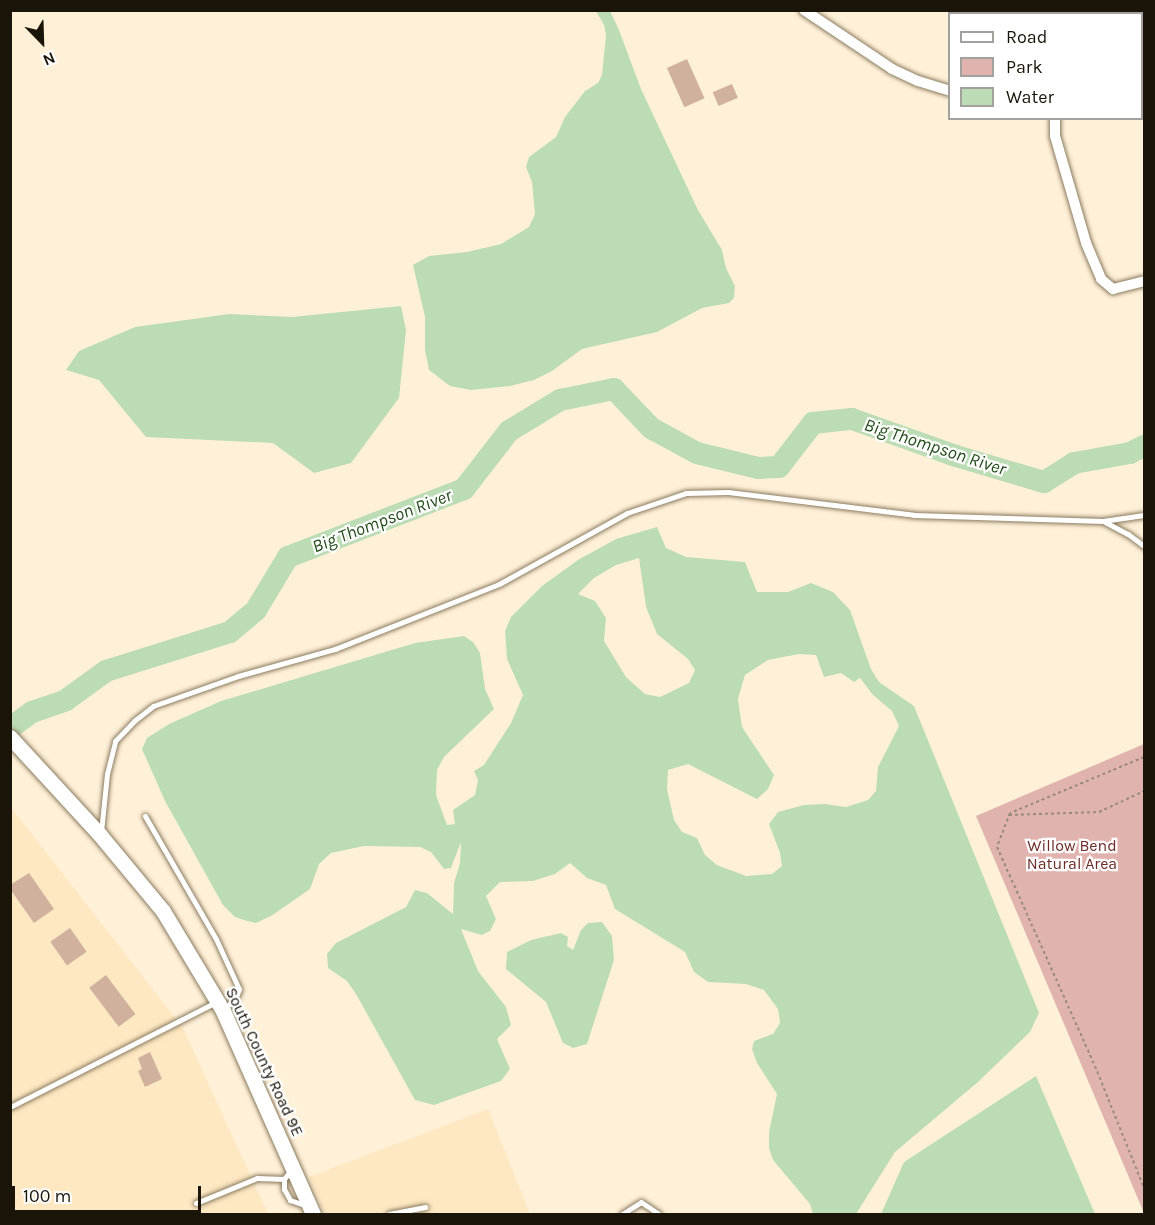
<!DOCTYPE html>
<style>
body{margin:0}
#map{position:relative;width:1155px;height:1225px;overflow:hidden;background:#fff1d8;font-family:Karla,sans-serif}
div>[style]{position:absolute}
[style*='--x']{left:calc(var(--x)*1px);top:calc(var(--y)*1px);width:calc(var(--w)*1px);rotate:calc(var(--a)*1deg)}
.built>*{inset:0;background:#fde8c2}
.green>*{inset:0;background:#e1b3ae}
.water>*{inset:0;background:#bcdcb5}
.river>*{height:22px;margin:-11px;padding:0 11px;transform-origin:11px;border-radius:11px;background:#bcdcb5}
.building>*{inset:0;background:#d0b19e;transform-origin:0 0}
.path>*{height:2px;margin-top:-1px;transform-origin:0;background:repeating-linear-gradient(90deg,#978c7a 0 3px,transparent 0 6px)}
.roads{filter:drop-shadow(0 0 2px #8b7c60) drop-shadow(0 0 2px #8b7c60)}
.lane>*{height:5px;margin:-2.5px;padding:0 2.5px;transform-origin:2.5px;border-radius:2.5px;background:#fff}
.street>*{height:10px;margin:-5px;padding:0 5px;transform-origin:5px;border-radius:5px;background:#fff}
.secondary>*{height:15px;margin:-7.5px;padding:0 7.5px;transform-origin:7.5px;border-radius:7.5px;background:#fff}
span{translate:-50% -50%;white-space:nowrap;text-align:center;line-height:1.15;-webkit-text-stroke:4.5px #fff;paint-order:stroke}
.park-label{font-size:16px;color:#6d2c28}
.street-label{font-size:16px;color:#1a1409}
.water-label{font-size:18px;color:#224c18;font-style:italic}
.frame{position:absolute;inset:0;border:12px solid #1a1409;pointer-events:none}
.legend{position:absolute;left:948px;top:12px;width:195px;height:108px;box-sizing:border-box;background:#fff;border:2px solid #a3a19d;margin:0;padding:8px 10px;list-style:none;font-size:18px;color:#1a1409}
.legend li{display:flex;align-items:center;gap:12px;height:30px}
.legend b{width:30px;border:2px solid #a3a19d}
.north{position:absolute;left:12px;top:12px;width:60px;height:60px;-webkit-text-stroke:4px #fff;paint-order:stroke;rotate:157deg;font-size:16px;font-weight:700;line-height:24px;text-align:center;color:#1a1409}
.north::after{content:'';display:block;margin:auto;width:21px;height:27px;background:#1a1409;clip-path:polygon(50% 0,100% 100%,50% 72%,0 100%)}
.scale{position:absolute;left:12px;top:1186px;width:189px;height:27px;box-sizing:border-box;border:3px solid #1a1409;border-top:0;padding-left:8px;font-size:18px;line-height:21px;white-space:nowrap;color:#1a1409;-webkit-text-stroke:4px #fff;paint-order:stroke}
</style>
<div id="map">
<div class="built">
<i style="clip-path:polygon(10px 806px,183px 1028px,268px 1214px,11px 1214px)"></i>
<i style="clip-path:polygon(488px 1109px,530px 1214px,325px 1214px,309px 1177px)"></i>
</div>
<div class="green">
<i style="clip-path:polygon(1144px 744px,1144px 1213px,976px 816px)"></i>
</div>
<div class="water">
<i style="clip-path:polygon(596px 11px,610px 11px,619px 30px,641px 89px,698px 210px,722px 250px,726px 268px,735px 286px,734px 298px,729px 303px,702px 308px,657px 332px,582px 349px,552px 371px,534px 380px,510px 386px,471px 390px,450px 386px,429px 370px,425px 350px,425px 317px,413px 265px,429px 256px,467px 252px,501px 244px,529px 227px,535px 214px,532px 182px,526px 167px,529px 157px,556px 137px,565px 117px,585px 91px,598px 83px,602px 75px,606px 35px,604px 25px)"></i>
<i style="clip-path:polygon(1073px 11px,1144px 11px,1144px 42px,1142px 42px,1142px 14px,1074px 14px)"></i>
<i style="clip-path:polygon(401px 306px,406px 330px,399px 398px,351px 463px,314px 473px,273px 443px,146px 437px,99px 380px,66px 370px,79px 351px,135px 327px,229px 314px,292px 317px)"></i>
<i style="clip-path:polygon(evenodd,657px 527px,666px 548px,686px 557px,745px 562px,757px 592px,788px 592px,811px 583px,833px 592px,850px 610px,871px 669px,879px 682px,914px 706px,1039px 1013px,1030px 1032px,978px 1082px,895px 1152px,856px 1214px,813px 1214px,810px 1204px,773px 1160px,769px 1148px,769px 1132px,777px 1094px,757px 1063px,752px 1049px,754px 1041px,773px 1034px,780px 1023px,778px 1009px,764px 990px,746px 984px,708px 982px,694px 972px,685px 952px,615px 909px,606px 885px,587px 878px,570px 863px,555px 874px,533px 881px,500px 882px,486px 896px,496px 919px,490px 931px,482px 935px,461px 929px,478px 971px,506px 1007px,511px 1025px,497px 1039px,510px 1069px,501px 1081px,434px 1105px,415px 1100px,356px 994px,347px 981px,328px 968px,327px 954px,336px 943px,406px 907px,415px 890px,427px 893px,453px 914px,454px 883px,460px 863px,461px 842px,451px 868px,444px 869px,431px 852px,420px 847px,364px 846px,331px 853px,319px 864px,310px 889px,271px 916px,256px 923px,247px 921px,235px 917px,223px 905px,165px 801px,142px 749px,147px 738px,169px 724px,221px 701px,415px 643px,464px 636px,473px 642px,480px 653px,485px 689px,494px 709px,444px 757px,437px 770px,436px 795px,447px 825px,455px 824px,453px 810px,475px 795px,478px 780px,474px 771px,484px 765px,511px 723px,523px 695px,507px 659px,505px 631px,511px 617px,542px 586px,578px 560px,616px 539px,657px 527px,639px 558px,646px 607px,657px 634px,688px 659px,695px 670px,689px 683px,660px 697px,645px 694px,626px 677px,604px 641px,606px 618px,595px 601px,578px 594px,594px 578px,616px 565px,639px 558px,657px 527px,799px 654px,816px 655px,824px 677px,841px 673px,854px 682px,860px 678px,873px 695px,892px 711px,899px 726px,878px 767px,876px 791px,868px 800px,846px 807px,825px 804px,804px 805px,778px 812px,769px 824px,780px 853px,782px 866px,772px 874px,746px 876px,717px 865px,705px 855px,697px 838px,682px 832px,674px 820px,667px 789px,668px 770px,688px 764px,757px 799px,768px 789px,774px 775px,742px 727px,738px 699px,745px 675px,768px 660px,799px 654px)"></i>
<i style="clip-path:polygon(602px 922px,612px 936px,614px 960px,587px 1044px,573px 1048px,563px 1043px,546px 1002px,506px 969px,507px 952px,531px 940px,561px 933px,568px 937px,567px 946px,573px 950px,581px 930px,588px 923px)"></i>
<i style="clip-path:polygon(1036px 1076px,1095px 1214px,881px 1214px,904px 1162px)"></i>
</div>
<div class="river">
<i style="--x:10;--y:728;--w:27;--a:-36"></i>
<i style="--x:32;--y:712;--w:36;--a:-19"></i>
<i style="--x:66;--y:700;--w:49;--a:-35.9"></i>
<i style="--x:106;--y:671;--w:130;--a:-17.5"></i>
<i style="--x:230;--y:632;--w:34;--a:-40"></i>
<i style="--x:256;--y:610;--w:62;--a:-58.9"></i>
<i style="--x:288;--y:557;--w:189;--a:-21.1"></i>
<i style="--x:464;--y:489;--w:73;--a:-52.2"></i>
<i style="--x:509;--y:431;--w:60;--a:-31.3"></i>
<i style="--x:560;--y:400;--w:55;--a:-11.5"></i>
<i style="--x:614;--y:389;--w:54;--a:46.5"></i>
<i style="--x:651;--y:428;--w:52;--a:28.5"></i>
<i style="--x:697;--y:453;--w:63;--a:13.8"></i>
<i style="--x:758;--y:468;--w:21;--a:-3"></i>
<i style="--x:779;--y:467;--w:56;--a:-52.3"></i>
<i style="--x:813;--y:423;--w:39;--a:-6"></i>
<i style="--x:852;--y:419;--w:110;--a:19.6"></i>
<i style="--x:956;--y:456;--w:92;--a:16.5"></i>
<i style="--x:1044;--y:482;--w:36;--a:-32"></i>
<i style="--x:1074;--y:463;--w:57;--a:-10.1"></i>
<i style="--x:1130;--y:453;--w:16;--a:-27"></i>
</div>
<div class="building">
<i style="left:687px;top:59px;width:43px;height:22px;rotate:66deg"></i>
<i style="left:732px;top:84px;width:15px;height:21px;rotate:67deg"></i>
<i style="clip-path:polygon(29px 873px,54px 909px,34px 923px,10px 889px,10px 885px)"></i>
<i style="left:70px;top:928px;width:29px;height:24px;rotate:55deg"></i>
<i style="left:106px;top:975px;width:49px;height:21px;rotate:53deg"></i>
<i style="clip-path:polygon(150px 1052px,162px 1079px,145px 1087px,138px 1071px,142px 1069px,138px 1058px)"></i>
</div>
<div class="path">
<i style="--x:1144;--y:757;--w:145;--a:157.3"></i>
<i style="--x:1010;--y:813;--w:36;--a:111"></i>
<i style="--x:997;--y:847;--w:240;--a:65.9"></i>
<i style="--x:1095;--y:1066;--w:131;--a:68.1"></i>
<i style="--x:1009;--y:815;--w:90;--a:-1.9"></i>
<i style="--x:1099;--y:812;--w:50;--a:-25"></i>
</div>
<div class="roads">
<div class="lane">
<i style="--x:1105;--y:522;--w:26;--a:28"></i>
<i style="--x:1128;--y:534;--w:20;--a:37"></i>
<i style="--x:145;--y:816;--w:142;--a:60"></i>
<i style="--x:216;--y:939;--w:55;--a:65.3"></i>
<i style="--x:239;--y:989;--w:11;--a:112"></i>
<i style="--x:235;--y:999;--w:15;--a:138"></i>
<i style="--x:101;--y:832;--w:58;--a:-84.1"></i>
<i style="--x:107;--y:774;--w:34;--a:-76"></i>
<i style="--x:115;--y:741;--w:28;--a:-46"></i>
<i style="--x:134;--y:721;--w:24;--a:-38"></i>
<i style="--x:153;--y:706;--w:90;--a:-19.4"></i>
<i style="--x:238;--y:676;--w:101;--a:-15.6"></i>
<i style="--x:335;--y:649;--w:176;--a:-21.6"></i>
<i style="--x:499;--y:584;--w:146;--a:-29"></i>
<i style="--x:627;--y:513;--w:62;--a:-18.7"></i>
<i style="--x:686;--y:493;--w:42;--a:-1.4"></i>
<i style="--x:728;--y:492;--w:187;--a:7"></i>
<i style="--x:914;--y:515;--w:189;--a:1.8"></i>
<i style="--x:1103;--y:521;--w:41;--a:-8.3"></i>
<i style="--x:10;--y:1107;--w:231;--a:-27"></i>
<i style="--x:292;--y:1169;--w:13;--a:129"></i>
<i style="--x:284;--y:1179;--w:10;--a:90"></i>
<i style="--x:284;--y:1189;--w:13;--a:61"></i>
<i style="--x:290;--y:1200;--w:18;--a:19"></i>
<i style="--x:196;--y:1203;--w:66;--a:-22.3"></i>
<i style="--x:257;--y:1178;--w:27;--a:2"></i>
<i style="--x:389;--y:1214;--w:37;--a:-11"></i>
<i style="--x:622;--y:1214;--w:22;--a:-32"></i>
<i style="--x:641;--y:1202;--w:22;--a:34"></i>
</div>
<div class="street">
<i style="--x:804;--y:10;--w:106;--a:33.8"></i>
<i style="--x:892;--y:69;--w:29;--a:25"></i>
<i style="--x:918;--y:81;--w:34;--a:17"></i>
<i style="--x:1142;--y:59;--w:2;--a:0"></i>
<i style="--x:1055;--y:118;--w:18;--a:90"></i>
<i style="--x:1055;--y:136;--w:111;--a:73.8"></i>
<i style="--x:1086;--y:243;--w:39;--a:67"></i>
<i style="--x:1101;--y:279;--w:16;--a:40"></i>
<i style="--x:1113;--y:289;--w:32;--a:-14"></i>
</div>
<div class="secondary">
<i style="--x:10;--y:737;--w:133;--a:47.4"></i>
<i style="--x:100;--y:835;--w:99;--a:50.3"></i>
<i style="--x:163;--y:911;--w:117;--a:59"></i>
<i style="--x:223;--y:1011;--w:222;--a:66.1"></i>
</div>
</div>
<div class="park-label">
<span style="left:1072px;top:855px">Willow Bend<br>Natural Area</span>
</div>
<div class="street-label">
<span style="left:264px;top:1062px;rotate:65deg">South County Road 9E</span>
</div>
<div class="water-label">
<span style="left:935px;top:447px;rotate:18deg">Big Thompson River</span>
<span style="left:382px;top:521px;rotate:-21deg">Big Thompson River</span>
</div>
<div class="frame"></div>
<ul class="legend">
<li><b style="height:8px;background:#fff"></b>Road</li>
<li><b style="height:16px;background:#e1b3ae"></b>Park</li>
<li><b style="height:16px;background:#bcdcb5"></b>Water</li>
</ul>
<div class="north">N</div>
<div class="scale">100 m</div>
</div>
